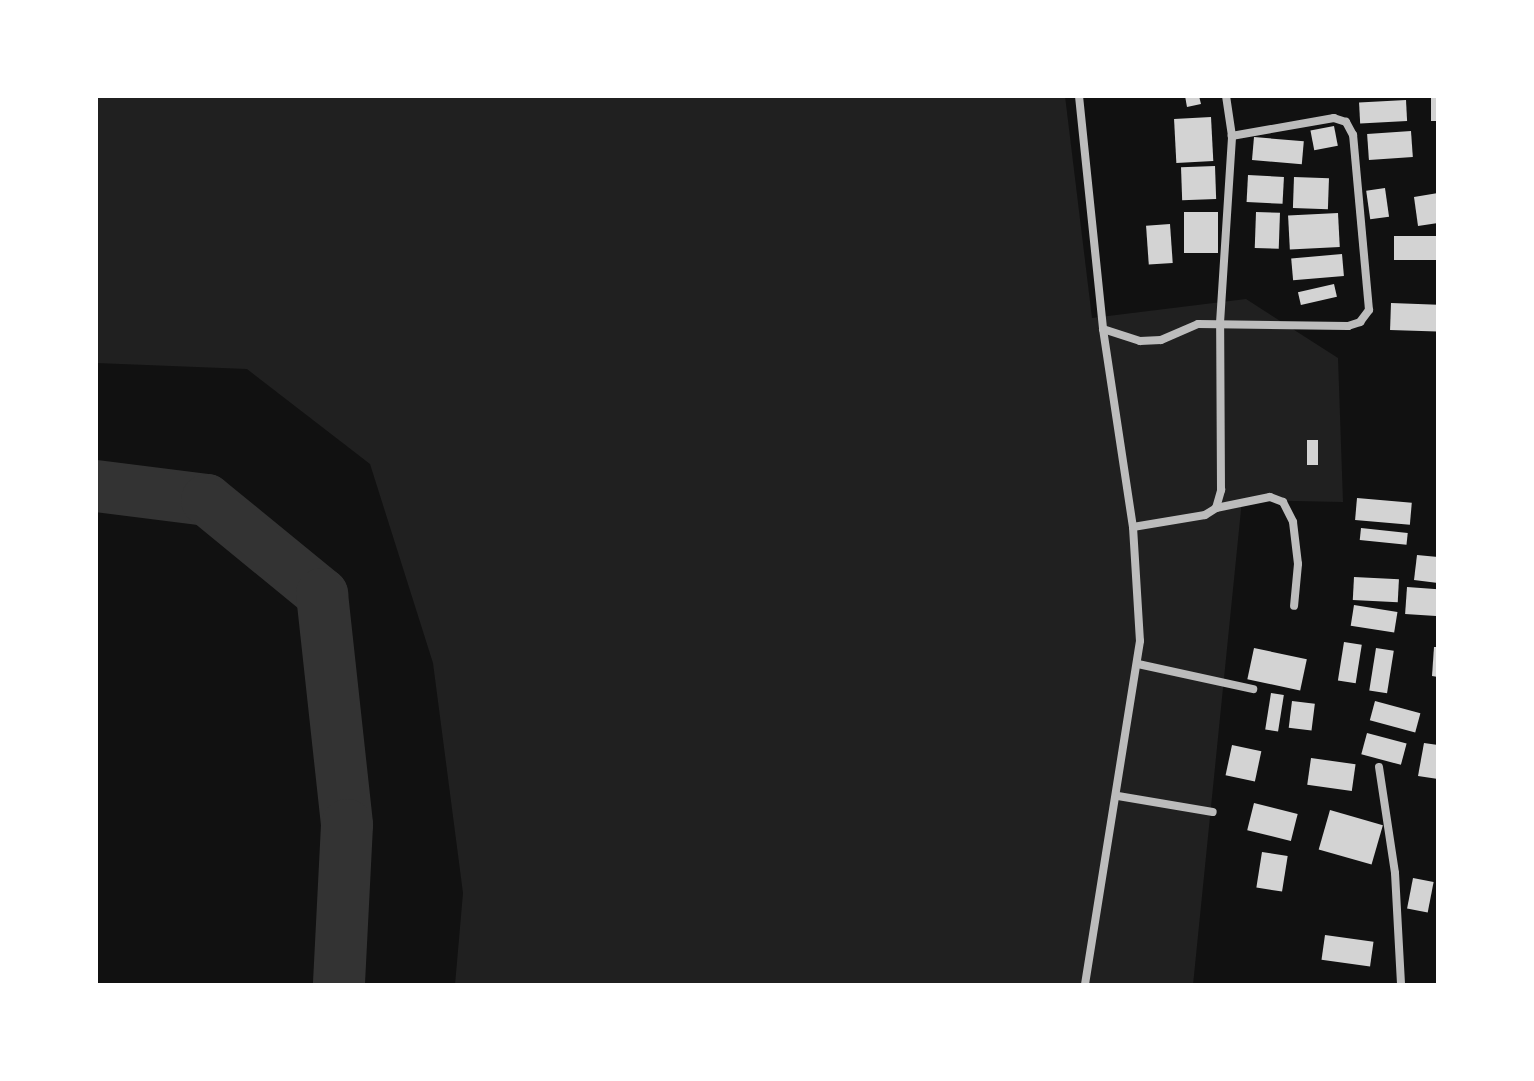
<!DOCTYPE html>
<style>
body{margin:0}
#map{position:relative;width:1534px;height:1081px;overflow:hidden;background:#111;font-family:"Source Sans 3",sans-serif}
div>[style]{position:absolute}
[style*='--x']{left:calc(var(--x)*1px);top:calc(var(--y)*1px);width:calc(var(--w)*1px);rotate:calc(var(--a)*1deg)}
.green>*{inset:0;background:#202020}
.river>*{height:52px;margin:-26px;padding:0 26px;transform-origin:26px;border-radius:26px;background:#333}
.building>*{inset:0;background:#d3d3d3;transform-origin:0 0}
.minor>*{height:8px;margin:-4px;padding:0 4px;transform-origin:4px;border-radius:4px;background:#bcbcbc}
span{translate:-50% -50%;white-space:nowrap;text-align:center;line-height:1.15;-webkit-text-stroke:6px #fff;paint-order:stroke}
.frame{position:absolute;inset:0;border:98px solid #fff;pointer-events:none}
</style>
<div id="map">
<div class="green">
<i style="clip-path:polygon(96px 96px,1065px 96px,1092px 318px,1246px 299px,1338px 358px,1343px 502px,1242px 500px,1193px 985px,455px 985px,463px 893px,433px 663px,370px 464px,247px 369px,96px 363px)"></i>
</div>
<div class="river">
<i style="--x:96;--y:486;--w:112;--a:7.2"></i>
<i style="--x:207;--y:500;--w:149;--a:39.3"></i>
<i style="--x:322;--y:594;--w:232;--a:83.8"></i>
<i style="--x:347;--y:825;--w:160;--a:92.9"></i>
</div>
<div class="building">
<i style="clip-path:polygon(1185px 96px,1199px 96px,1201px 104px,1187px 107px)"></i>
<i style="left:1431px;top:96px;width:7px;height:25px"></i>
<i style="left:1406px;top:100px;width:21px;height:47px;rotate:87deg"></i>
<i style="left:1211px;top:117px;width:44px;height:37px;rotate:87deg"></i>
<i style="left:1334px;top:126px;width:20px;height:24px;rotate:79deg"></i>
<i style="left:1411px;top:131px;width:26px;height:44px;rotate:86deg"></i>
<i style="left:1254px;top:137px;width:50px;height:23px;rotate:5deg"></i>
<i style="left:1215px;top:166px;width:33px;height:34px;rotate:88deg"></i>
<i style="left:1248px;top:175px;width:36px;height:27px;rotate:3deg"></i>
<i style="left:1294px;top:177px;width:35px;height:31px;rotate:2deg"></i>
<i style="left:1385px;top:188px;width:29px;height:19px;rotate:82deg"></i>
<i style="clip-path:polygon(1438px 193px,1438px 223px,1418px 226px,1414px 197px)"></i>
<i style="left:1184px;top:212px;width:34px;height:41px"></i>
<i style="left:1256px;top:212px;width:24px;height:36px;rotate:2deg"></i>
<i style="left:1338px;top:213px;width:34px;height:50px;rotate:87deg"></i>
<i style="left:1170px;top:224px;width:39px;height:24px;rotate:86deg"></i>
<i style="left:1438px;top:236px;width:24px;height:44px;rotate:90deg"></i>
<i style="left:1342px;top:254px;width:22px;height:51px;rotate:85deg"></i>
<i style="left:1334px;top:284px;width:13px;height:37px;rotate:77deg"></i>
<i style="left:1391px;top:303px;width:47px;height:27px;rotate:2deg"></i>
<i style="left:1307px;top:440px;width:11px;height:25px"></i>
<i style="left:1357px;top:498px;width:55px;height:22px;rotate:5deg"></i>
<i style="left:1361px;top:528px;width:47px;height:12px;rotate:6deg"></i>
<i style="clip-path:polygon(1417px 555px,1438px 557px,1438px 583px,1414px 580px)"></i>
<i style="left:1354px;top:577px;width:45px;height:23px;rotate:3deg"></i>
<i style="left:1407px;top:587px;width:31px;height:27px;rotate:4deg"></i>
<i style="left:1354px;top:605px;width:44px;height:21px;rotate:9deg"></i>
<i style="left:1344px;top:642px;width:18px;height:39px;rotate:9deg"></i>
<i style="clip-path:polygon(1434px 647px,1438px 647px,1438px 677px,1432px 676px)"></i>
<i style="left:1254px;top:648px;width:54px;height:32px;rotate:12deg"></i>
<i style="left:1376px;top:648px;width:18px;height:43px;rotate:9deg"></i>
<i style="left:1271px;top:693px;width:13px;height:37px;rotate:9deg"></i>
<i style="left:1292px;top:701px;width:23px;height:27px;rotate:7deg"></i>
<i style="left:1375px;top:701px;width:47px;height:20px;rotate:15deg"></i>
<i style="left:1367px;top:733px;width:41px;height:22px;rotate:15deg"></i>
<i style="clip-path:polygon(1424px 743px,1438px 745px,1438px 779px,1418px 776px)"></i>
<i style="left:1232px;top:745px;width:30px;height:31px;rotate:12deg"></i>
<i style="left:1311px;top:758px;width:45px;height:27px;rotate:8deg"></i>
<i style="left:1254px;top:803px;width:45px;height:28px;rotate:14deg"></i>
<i style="left:1330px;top:810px;width:55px;height:41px;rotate:16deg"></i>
<i style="left:1262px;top:852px;width:26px;height:36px;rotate:9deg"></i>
<i style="left:1413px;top:878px;width:21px;height:31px;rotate:11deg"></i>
<i style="left:1325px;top:935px;width:49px;height:25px;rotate:8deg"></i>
</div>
<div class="minor">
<i style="--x:1079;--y:96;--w:234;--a:84.1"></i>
<i style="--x:1103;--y:329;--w:200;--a:81.4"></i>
<i style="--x:1133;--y:527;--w:114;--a:86.5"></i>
<i style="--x:1140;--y:641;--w:348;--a:99.1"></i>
<i style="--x:1103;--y:329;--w:39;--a:18"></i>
<i style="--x:1140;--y:341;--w:21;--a:-3"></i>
<i style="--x:1161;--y:340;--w:40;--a:-23.4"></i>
<i style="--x:1198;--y:324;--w:150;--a:0.8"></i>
<i style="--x:1348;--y:326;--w:13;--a:-18"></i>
<i style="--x:1360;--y:322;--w:15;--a:-53"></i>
<i style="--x:1369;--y:310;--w:176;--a:-95.2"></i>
<i style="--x:1353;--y:135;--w:15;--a:-118"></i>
<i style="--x:1346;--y:122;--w:13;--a:-162"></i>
<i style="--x:1334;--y:118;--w:104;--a:170"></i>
<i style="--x:1216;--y:508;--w:55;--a:-11.5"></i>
<i style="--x:1270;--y:497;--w:14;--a:21"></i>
<i style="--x:1283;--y:502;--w:22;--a:63"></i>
<i style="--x:1293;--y:522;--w:42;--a:83.2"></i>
<i style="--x:1298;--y:564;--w:42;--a:95.4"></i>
<i style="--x:1133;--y:527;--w:73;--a:-9.5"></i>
<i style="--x:1205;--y:515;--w:13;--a:-32"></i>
<i style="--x:1216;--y:508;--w:19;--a:-74"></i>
<i style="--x:1221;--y:490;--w:167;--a:-90.3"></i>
<i style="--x:1220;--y:323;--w:187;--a:-86.3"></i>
<i style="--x:1232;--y:136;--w:40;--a:-98.5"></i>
<i style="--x:1138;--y:664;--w:118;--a:12.3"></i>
<i style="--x:1379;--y:767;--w:107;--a:81.4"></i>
<i style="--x:1395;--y:873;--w:112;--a:86.9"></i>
<i style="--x:1118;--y:796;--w:96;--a:9.6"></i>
</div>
<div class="frame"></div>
</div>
